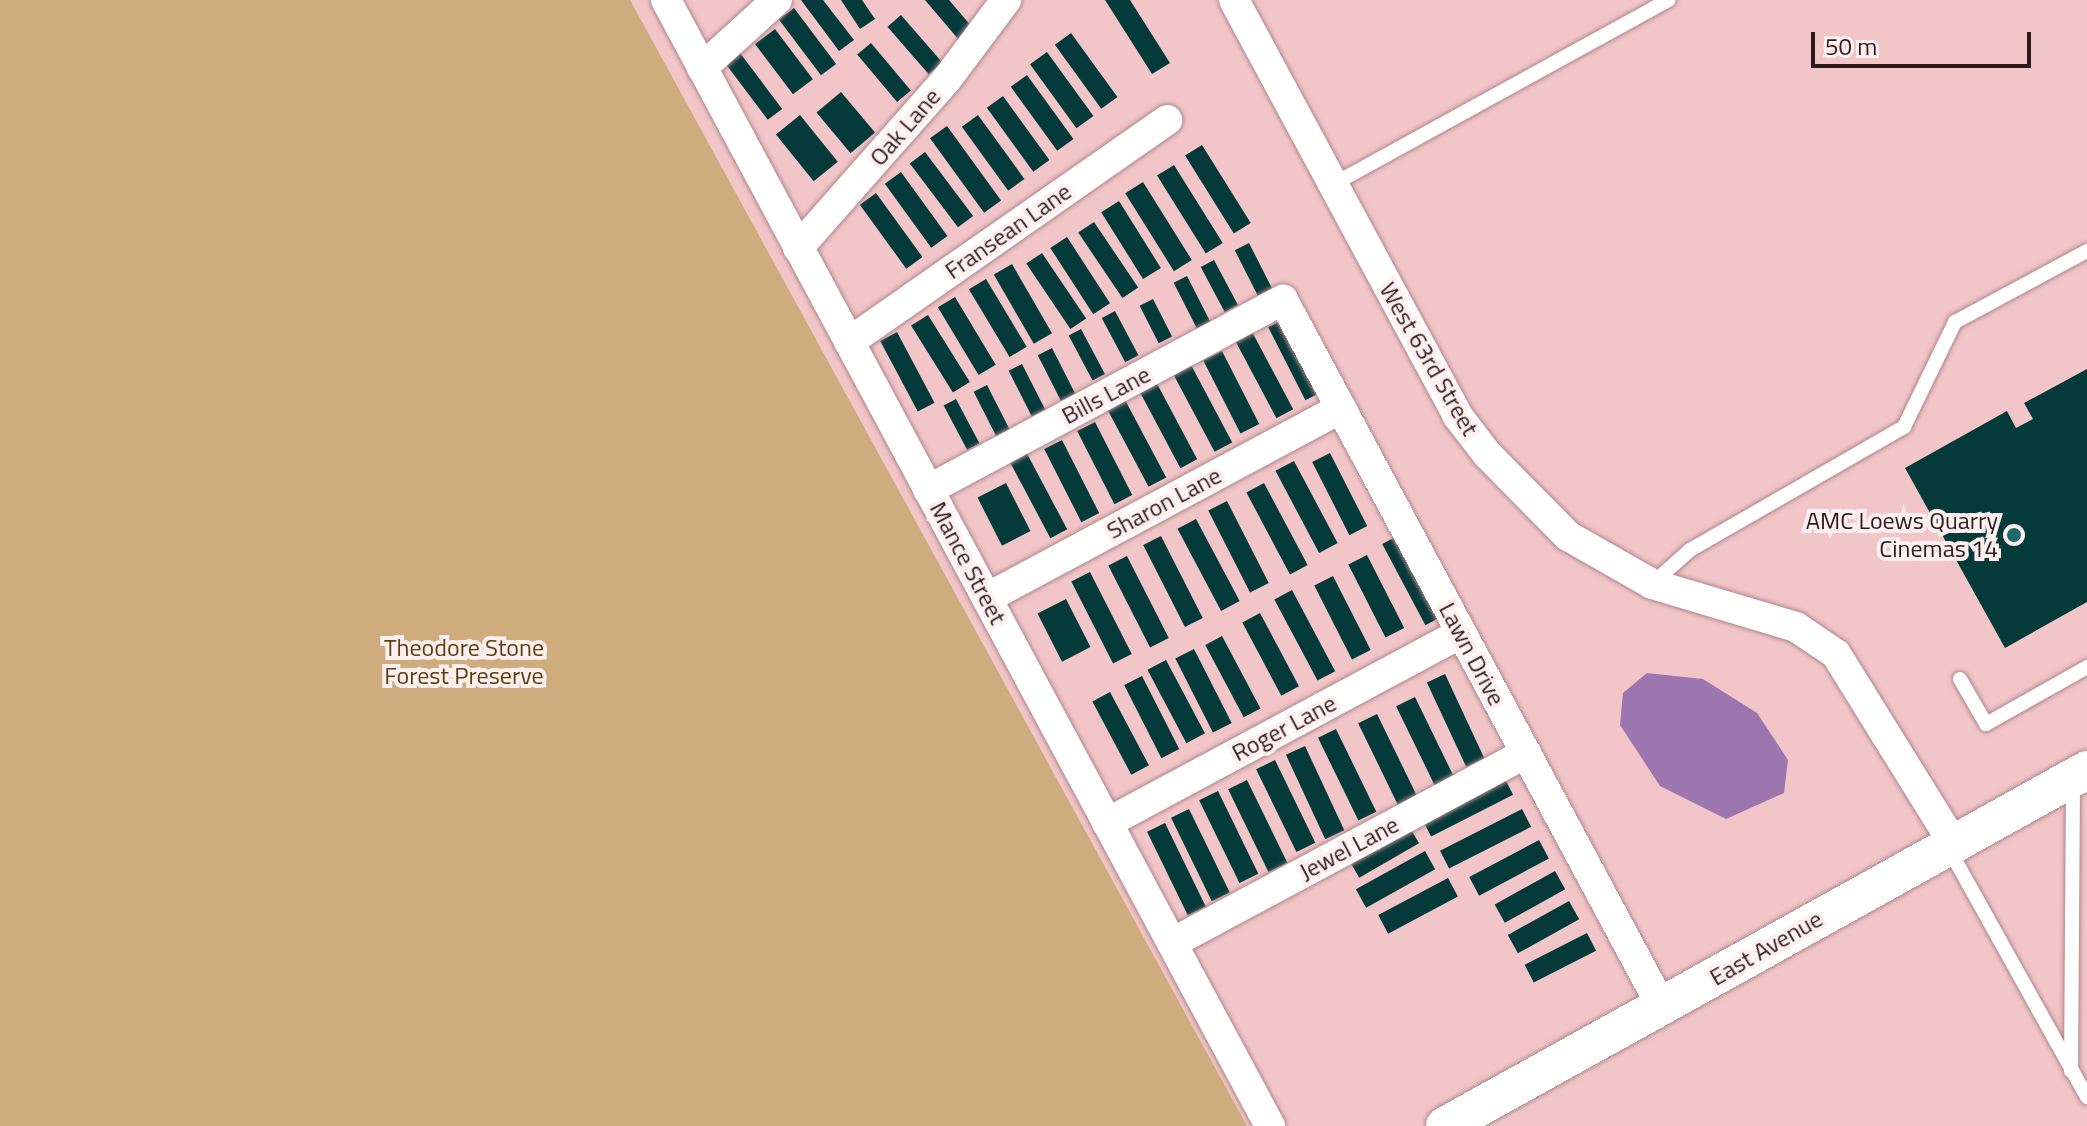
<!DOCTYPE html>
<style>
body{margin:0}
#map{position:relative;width:2087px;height:1126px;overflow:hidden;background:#f2c6c8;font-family:"Titillium Web",sans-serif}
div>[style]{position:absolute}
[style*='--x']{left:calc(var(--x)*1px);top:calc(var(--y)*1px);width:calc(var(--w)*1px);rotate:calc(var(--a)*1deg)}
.green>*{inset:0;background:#ceac7e}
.water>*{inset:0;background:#9d75af}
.building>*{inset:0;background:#053a3a;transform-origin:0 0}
.roads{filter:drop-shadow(0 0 2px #b08689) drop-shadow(0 0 2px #b08689)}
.service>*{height:14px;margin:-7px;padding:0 7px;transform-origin:7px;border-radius:7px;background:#fff}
.minor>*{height:30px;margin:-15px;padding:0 15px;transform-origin:15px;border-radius:15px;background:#fff}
.tertiary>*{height:38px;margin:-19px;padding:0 19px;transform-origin:19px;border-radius:19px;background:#fff}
.dots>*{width:22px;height:22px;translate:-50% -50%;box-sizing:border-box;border:4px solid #fef0f0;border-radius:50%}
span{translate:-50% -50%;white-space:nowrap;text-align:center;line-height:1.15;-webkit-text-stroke:8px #fef0f0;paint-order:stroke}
.street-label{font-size:24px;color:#2c1c1d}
.poi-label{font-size:24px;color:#2c1c1d}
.right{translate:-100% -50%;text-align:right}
.park-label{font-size:24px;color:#5d3f0d}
.scale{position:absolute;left:1811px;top:32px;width:220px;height:36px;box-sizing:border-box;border:4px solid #2c1c1d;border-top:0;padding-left:10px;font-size:24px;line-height:28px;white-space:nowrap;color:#2c1c1d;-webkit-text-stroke:6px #fef0f0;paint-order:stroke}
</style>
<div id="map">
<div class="green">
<i style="clip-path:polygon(0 0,630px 0,1247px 1126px,0 1126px)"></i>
</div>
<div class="water">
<i style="clip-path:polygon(1647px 673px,1703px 679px,1757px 713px,1788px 760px,1784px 793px,1726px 819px,1660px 786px,1620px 725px,1623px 693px)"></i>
</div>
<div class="building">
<i style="clip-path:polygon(801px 0,823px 0,854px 40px,839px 51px)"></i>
<i style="clip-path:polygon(841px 0,862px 0,875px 19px,860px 29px)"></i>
<i style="clip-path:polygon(925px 0,949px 0,973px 28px,959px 40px)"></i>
<i style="clip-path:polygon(1105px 0,1130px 0,1170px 63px,1152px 74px)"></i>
<i style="left:794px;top:8px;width:70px;height:19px;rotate:53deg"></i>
<i style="left:901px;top:15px;width:63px;height:18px;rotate:49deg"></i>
<i style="left:775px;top:29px;width:63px;height:25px;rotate:53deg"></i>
<i style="left:1071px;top:33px;width:79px;height:20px;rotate:54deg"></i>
<i style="left:871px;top:43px;width:62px;height:18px;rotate:50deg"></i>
<i style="left:1047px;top:52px;width:79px;height:21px;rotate:54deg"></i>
<i style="left:740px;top:53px;width:70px;height:18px;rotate:53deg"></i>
<i style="left:1027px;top:75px;width:79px;height:20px;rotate:54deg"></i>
<i style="left:841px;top:92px;width:53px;height:32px;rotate:50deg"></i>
<i style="left:1003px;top:96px;width:79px;height:20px;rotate:54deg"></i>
<i style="left:800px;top:115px;width:60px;height:31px;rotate:51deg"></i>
<i style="left:978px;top:115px;width:79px;height:20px;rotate:54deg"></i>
<i style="left:947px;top:126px;width:92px;height:21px;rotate:54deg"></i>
<i style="left:1202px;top:145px;width:92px;height:20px;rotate:58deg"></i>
<i style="left:925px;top:152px;width:80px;height:19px;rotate:53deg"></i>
<i style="left:1174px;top:165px;width:92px;height:20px;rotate:58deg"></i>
<i style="left:901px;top:172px;width:79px;height:20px;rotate:54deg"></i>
<i style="left:1143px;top:182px;width:92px;height:21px;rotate:58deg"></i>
<i style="left:876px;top:193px;width:79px;height:20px;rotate:54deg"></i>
<i style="left:1119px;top:201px;width:79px;height:21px;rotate:58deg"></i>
<i style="left:1094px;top:222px;width:79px;height:19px;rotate:56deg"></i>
<i style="left:1067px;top:237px;width:79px;height:20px;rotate:57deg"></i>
<i style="left:1249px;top:243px;width:51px;height:16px;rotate:63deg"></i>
<i style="left:1042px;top:253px;width:79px;height:19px;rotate:56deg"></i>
<i style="left:1214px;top:260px;width:51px;height:15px;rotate:62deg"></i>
<i style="left:1012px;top:264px;width:80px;height:21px;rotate:60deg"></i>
<i style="left:1187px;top:276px;width:51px;height:15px;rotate:63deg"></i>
<i style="left:986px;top:279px;width:79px;height:20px;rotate:59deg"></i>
<i style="left:955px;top:297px;width:79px;height:20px;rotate:59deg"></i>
<i style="left:1153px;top:299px;width:42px;height:15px;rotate:63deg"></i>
<i style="left:1115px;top:311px;width:50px;height:15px;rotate:62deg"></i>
<i style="left:928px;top:315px;width:79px;height:20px;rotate:58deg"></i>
<i style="left:1286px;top:318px;width:82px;height:20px;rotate:63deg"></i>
<i style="left:1250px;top:328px;width:92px;height:19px;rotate:62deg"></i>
<i style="left:1081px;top:329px;width:51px;height:14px;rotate:62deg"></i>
<i style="left:897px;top:332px;width:80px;height:19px;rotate:62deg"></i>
<i style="left:1052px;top:348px;width:51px;height:16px;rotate:63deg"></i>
<i style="left:1222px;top:351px;width:82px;height:21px;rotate:63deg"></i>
<i style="left:1190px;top:363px;width:90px;height:20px;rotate:62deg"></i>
<i style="left:1022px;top:364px;width:51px;height:15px;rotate:63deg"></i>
<i style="clip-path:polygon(2087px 369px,2087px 602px,2005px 648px,1905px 468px,2007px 411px,2016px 428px,2033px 419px,2024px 403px)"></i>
<i style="left:1154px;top:378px;width:92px;height:19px;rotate:62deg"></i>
<i style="left:987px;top:385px;width:51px;height:15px;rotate:63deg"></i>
<i style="left:1124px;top:398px;width:90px;height:20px;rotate:62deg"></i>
<i style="left:956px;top:399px;width:50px;height:14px;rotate:62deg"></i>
<i style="left:1095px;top:422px;width:82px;height:20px;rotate:63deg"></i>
<i style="left:1062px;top:440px;width:82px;height:20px;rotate:63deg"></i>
<i style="left:1024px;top:448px;width:92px;height:19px;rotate:62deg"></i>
<i style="left:1330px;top:453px;width:82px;height:20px;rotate:63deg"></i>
<i style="left:1294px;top:461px;width:93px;height:21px;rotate:62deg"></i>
<i style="left:1006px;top:483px;width:54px;height:32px;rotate:63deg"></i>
<i style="left:1264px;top:483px;width:93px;height:20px;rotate:62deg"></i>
<i style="left:1227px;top:501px;width:92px;height:21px;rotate:63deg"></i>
<i style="left:1196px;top:519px;width:93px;height:21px;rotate:62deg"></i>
<i style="left:1399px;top:535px;width:92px;height:19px;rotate:62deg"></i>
<i style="left:1161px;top:536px;width:92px;height:20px;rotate:63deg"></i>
<i style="left:1367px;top:555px;width:82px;height:21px;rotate:63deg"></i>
<i style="left:1127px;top:556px;width:92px;height:21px;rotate:63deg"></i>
<i style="left:1090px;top:572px;width:92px;height:21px;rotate:63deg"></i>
<i style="left:1333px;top:576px;width:83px;height:21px;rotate:63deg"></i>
<i style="left:1292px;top:590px;width:92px;height:20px;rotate:62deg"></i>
<i style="left:1066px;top:599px;width:54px;height:32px;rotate:63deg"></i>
<i style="left:1260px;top:613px;width:83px;height:20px;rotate:62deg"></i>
<i style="left:1222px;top:636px;width:82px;height:19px;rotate:62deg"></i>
<i style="left:1194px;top:649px;width:83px;height:21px;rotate:63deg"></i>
<i style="left:1166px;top:660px;width:83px;height:21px;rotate:62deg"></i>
<i style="left:1445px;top:674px;width:93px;height:20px;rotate:65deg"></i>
<i style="left:1142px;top:676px;width:82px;height:20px;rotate:63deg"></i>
<i style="left:1110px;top:692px;width:83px;height:20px;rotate:62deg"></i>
<i style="left:1415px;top:697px;width:92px;height:21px;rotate:64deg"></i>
<i style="left:1377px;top:714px;width:92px;height:21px;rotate:64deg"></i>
<i style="left:1336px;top:729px;width:92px;height:20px;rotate:64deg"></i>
<i style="left:1305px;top:746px;width:93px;height:21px;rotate:65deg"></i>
<i style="left:1275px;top:760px;width:92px;height:21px;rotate:64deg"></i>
<i style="left:1504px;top:777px;width:20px;height:92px;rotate:63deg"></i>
<i style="left:1247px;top:780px;width:92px;height:21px;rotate:64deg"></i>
<i style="left:1218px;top:791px;width:92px;height:21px;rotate:64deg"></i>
<i style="left:1189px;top:809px;width:93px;height:20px;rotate:64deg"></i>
<i style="left:1522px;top:809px;width:20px;height:92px;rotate:63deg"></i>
<i style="left:1165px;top:823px;width:93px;height:20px;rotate:64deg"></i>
<i style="left:1409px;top:826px;width:20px;height:69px;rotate:60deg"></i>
<i style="left:1539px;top:840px;width:21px;height:79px;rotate:62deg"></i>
<i style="left:1425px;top:851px;width:21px;height:79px;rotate:61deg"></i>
<i style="left:1555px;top:871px;width:21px;height:69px;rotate:61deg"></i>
<i style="left:1448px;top:878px;width:21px;height:79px;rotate:62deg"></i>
<i style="left:1569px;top:901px;width:21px;height:70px;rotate:61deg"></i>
<i style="left:1587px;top:933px;width:20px;height:70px;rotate:63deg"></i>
</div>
<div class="roads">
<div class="service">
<i style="--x:1332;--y:185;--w:384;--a:-28.8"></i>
<i style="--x:1652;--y:584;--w:51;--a:-41.8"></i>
<i style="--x:1690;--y:550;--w:247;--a:-29.9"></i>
<i style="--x:1904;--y:427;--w:117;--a:-64.1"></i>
<i style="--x:1955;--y:322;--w:150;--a:-28.3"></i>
<i style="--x:1960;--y:679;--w:52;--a:60"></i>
<i style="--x:1986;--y:724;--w:116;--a:-29.4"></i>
<i style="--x:1949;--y:849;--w:284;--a:60.9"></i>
<i style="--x:2071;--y:1071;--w:288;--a:-89.6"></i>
</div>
<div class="minor">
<i style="--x:666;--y:0;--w:1278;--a:61.79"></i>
<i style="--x:1234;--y:0;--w:471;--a:61.7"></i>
<i style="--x:1457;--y:415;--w:49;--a:52.4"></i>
<i style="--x:1487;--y:454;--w:115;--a:45.4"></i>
<i style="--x:1568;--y:536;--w:97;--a:29.7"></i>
<i style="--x:1652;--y:584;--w:150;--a:16.6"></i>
<i style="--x:1796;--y:627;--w:48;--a:34"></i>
<i style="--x:1836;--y:654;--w:222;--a:58.2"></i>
<i style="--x:702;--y:68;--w:101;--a:-42.2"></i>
<i style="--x:798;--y:248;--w:225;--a:-48.6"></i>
<i style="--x:947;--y:79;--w:99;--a:-53.2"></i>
<i style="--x:849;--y:342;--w:388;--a:-34.9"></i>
<i style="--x:928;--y:490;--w:403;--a:-28.2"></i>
<i style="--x:1283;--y:300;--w:802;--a:61.81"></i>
<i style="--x:987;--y:598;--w:402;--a:-28.2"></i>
<i style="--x:1107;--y:823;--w:402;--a:-28.2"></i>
<i style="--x:1172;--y:943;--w:402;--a:-28.2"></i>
</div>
<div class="tertiary">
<i style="--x:1445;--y:1126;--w:734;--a:-29.01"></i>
</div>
</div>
<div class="dots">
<i style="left:2014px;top:535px;background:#1f6b6b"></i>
</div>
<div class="street-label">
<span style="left:905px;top:127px;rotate:-49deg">Oak Lane</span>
<span style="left:1008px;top:231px;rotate:-35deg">Fransean Lane</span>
<span style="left:1429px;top:359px;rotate:60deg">West 63rd Street</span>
<span style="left:1106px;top:395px;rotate:-28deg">Bills Lane</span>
<span style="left:1164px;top:503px;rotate:-28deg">Sharon Lane</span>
<span style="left:968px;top:563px;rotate:62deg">Mance Street</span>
<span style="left:1472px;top:654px;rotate:62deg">Lawn Drive</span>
<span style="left:1284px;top:728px;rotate:-28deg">Roger Lane</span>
<span style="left:1349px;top:848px;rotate:-28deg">Jewel Lane</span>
<span style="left:1766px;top:948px;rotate:-30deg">East Avenue</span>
</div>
<div class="poi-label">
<span class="right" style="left:1998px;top:535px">AMC Loews Quarry<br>Cinemas 14</span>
</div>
<div class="park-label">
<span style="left:464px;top:662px">Theodore Stone<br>Forest Preserve</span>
</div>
<div class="scale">50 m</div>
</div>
